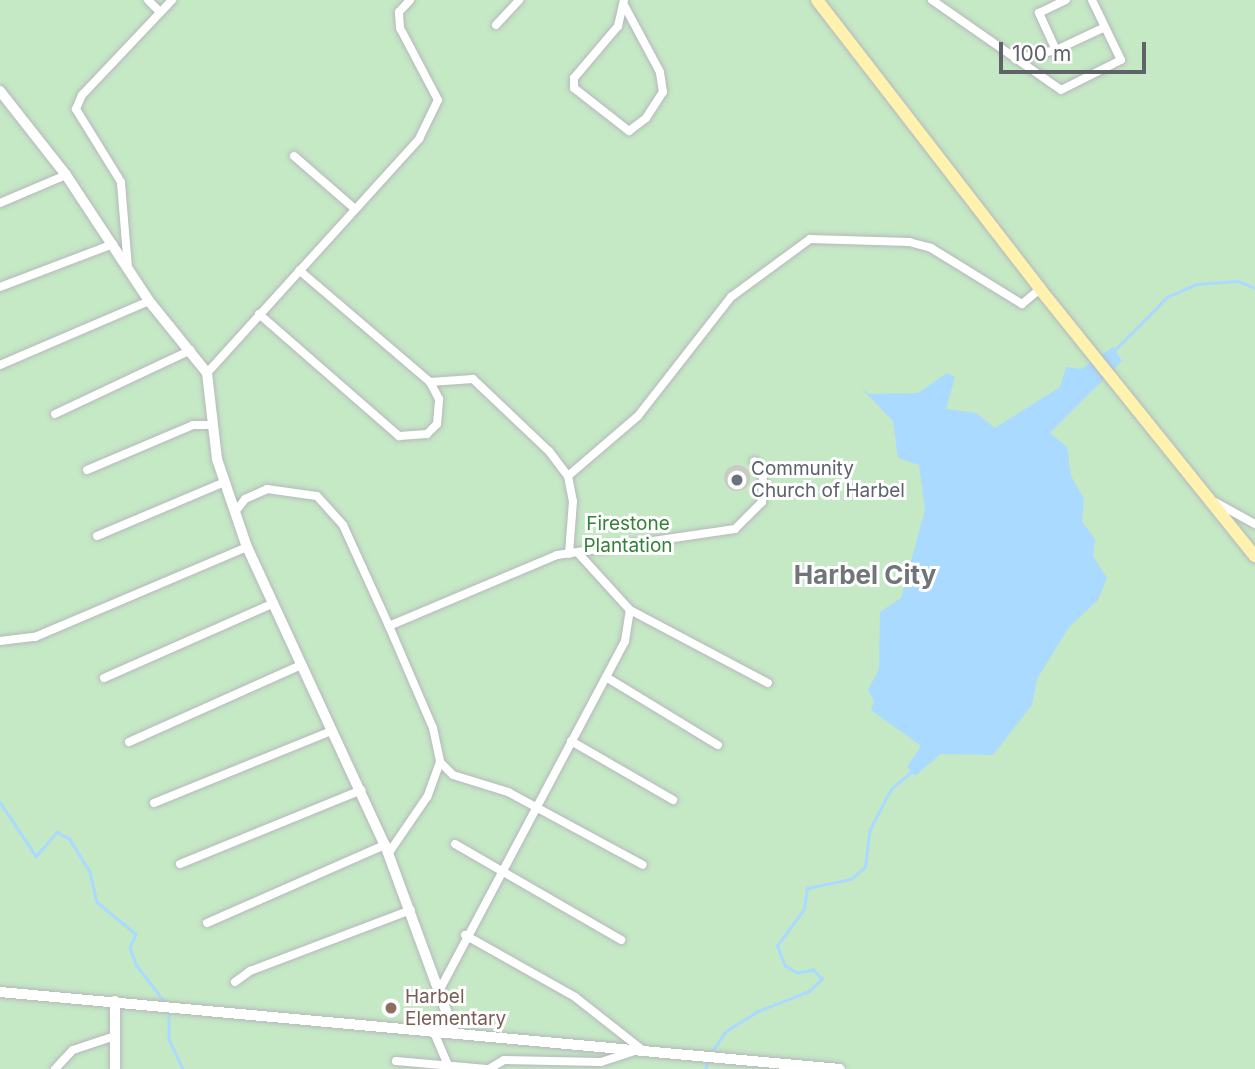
<!DOCTYPE html>
<style>
body{margin:0}
#map{position:relative;width:1255px;height:1069px;overflow:hidden;background:#f1efe8;font-family:Inter,sans-serif}
div>[style]{position:absolute}
[style*='--x']{left:calc(var(--x)*1px);top:calc(var(--y)*1px);width:calc(var(--w)*1px);rotate:calc(var(--a)*1deg)}
.green>*{inset:0;background:#c5e8c5;transform-origin:0 0}
.water>*{inset:0;background:#aadaff}
.stream>*{height:2.5px;margin:-1.25px;padding:0 1.25px;transform-origin:1.25px;border-radius:1.25px;background:#aadaff}
.building>*{inset:0;background:#cccac5}
.round{border-radius:50%}
.roads{filter:drop-shadow(0 0 2px #b5b8bc) drop-shadow(0 0 2px #b5b8bc)}
.minor>*{height:8px;margin:-4px;padding:0 4px;transform-origin:4px;border-radius:4px;background:#fff}
.tertiary>*{height:10px;margin:-5px;padding:0 5px;transform-origin:5px;border-radius:5px;background:#fff}
.secondary>*{height:10px;margin:-5px;padding:0 5px;transform-origin:5px;border-radius:5px;background:#fff}
.primary>*{height:12px;margin:-6px;padding:0 6px;transform-origin:6px;border-radius:6px;background:#fff2af}
.dots>*{width:19px;height:19px;translate:-50% -50%;box-sizing:border-box;border:4px solid #fff;border-radius:50%}
span{translate:-50% -50%;white-space:nowrap;text-align:center;line-height:1.15;-webkit-text-stroke:6px #fff;paint-order:stroke}
.worship-label{font-size:19px;color:#5b616d}
.left{translate:0 -50%;text-align:left}
.park-label{font-size:19px;color:#348238}
.education-label{font-size:19px;color:#785e54}
.district-label{font-size:26px;color:#70757a;font-weight:700}
.scale{position:absolute;left:999px;top:42px;width:147px;height:32px;box-sizing:border-box;border:4px solid #5f6368;border-top:0;padding-left:9px;font-size:21px;line-height:24px;white-space:nowrap;color:#5f6368;-webkit-text-stroke:5px #fff;paint-order:stroke}
</style>
<div id="map">
<div class="green">
<i style="left:0;top:0;width:1255px;height:1069px"></i>
</div>
<div class="water">
<i style="clip-path:polygon(1113px 347px,1122px 361px,1050px 433px,1067px 447px,1071px 476px,1084px 499px,1082px 522px,1095px 539px,1093px 556px,1107px 578px,1098px 600px,1069px 627px,1037px 679px,1032px 705px,993px 755px,941px 754px,915px 776px,907px 767px,921px 746px,871px 710px,874px 701px,868px 690px,879px 669px,880px 612px,901px 598px,925px 510px,919px 465px,898px 458px,893px 421px,860px 387px,869px 394px,918px 393px,947px 373px,955px 377px,946px 409px,976px 413px,995px 428px,1060px 387px,1066px 367px,1081px 369px)"></i>
</div>
<div class="stream">
<i style="--x:1114;--y:351;--w:76;--a:-45.5"></i>
<i style="--x:1167;--y:297;--w:32;--a:-24"></i>
<i style="--x:1196;--y:284;--w:42;--a:-4.1"></i>
<i style="--x:1238;--y:281;--w:18;--a:22"></i>
<i style="--x:0;--y:802;--w:65;--a:56.3"></i>
<i style="--x:36;--y:856;--w:32;--a:-49"></i>
<i style="--x:57;--y:832;--w:13;--a:27"></i>
<i style="--x:69;--y:838;--w:40;--a:58"></i>
<i style="--x:90;--y:872;--w:31;--a:77"></i>
<i style="--x:97;--y:902;--w:50;--a:39.4"></i>
<i style="--x:136;--y:934;--w:15;--a:113"></i>
<i style="--x:130;--y:948;--w:19;--a:69"></i>
<i style="--x:137;--y:966;--w:51;--a:52.2"></i>
<i style="--x:169;--y:1012;--w:27;--a:90"></i>
<i style="--x:169;--y:1039;--w:33;--a:65"></i>
<i style="--x:711;--y:1053;--w:27;--a:-56"></i>
<i style="--x:726;--y:1031;--w:36;--a:-32"></i>
<i style="--x:756;--y:1012;--w:57;--a:-21.6"></i>
<i style="--x:809;--y:991;--w:18;--a:-43"></i>
<i style="--x:822;--y:979;--w:13;--a:-135"></i>
<i style="--x:813;--y:970;--w:16;--a:169"></i>
<i style="--x:797;--y:973;--w:14;--a:-150"></i>
<i style="--x:785;--y:966;--w:22;--a:-112"></i>
<i style="--x:777;--y:946;--w:46;--a:-53.9"></i>
<i style="--x:804;--y:909;--w:21;--a:-82"></i>
<i style="--x:807;--y:888;--w:45;--a:-11.6"></i>
<i style="--x:851;--y:879;--w:18;--a:-41"></i>
<i style="--x:865;--y:867;--w:38;--a:-83"></i>
<i style="--x:870;--y:829;--w:45;--a:-62.3"></i>
<i style="--x:891;--y:789;--w:26;--a:-40"></i>
<i style="--x:705;--y:1069;--w:11;--a:-68"></i>
</div>
<div class="building">
<i class="round" style="left:724px;top:465px;width:26px;height:26px"></i>
</div>
<div class="roads">
<div class="minor">
<i style="--x:148;--y:0;--w:17;--a:45"></i>
<i style="--x:624;--y:0;--w:27;--a:103"></i>
<i style="--x:618;--y:26;--w:68;--a:130.2"></i>
<i style="--x:574;--y:78;--w:10;--a:90"></i>
<i style="--x:574;--y:88;--w:70;--a:38"></i>
<i style="--x:629;--y:131;--w:21;--a:-37"></i>
<i style="--x:646;--y:118;--w:31;--a:-57"></i>
<i style="--x:663;--y:92;--w:20;--a:-99"></i>
<i style="--x:660;--y:72;--w:76;--a:-118.2"></i>
<i style="--x:932;--y:0;--w:157;--a:34.9"></i>
<i style="--x:1061;--y:90;--w:67;--a:-26.6"></i>
<i style="--x:1121;--y:60;--w:67;--a:-115.8"></i>
<i style="--x:496;--y:25;--w:34;--a:-47"></i>
<i style="--x:1056;--y:50;--w:41;--a:-114.7"></i>
<i style="--x:1039;--y:13;--w:30;--a:-26"></i>
<i style="--x:1015;--y:59;--w:42;--a:-12.4"></i>
<i style="--x:1056;--y:50;--w:54;--a:-25.1"></i>
<i style="--x:294;--y:156;--w:81;--a:41"></i>
<i style="--x:0;--y:203;--w:72;--a:-23"></i>
<i style="--x:128;--y:268;--w:86;--a:-94.7"></i>
<i style="--x:121;--y:182;--w:86;--a:-121.7"></i>
<i style="--x:76;--y:109;--w:15;--a:-67"></i>
<i style="--x:82;--y:95;--w:131;--a:-46.5"></i>
<i style="--x:0;--y:287;--w:121;--a:-20.8"></i>
<i style="--x:259;--y:314;--w:186;--a:41.1"></i>
<i style="--x:399;--y:436;--w:28;--a:-4"></i>
<i style="--x:427;--y:434;--w:14;--a:-45"></i>
<i style="--x:437;--y:424;--w:25;--a:-85"></i>
<i style="--x:439;--y:399;--w:19;--a:-118"></i>
<i style="--x:430;--y:382;--w:172;--a:-139.5"></i>
<i style="--x:0;--y:365;--w:162;--a:-23.2"></i>
<i style="--x:207;--y:373;--w:316;--a:-47.8"></i>
<i style="--x:419;--y:139;--w:43;--a:-64"></i>
<i style="--x:438;--y:100;--w:81;--a:-117.8"></i>
<i style="--x:400;--y:28;--w:16;--a:-94"></i>
<i style="--x:399;--y:12;--w:16;--a:-47"></i>
<i style="--x:430;--y:382;--w:43;--a:-4"></i>
<i style="--x:473;--y:379;--w:105;--a:43.5"></i>
<i style="--x:549;--y:451;--w:31;--a:53"></i>
<i style="--x:568;--y:476;--w:25;--a:79"></i>
<i style="--x:573;--y:501;--w:53;--a:94.3"></i>
<i style="--x:55;--y:414;--w:150;--a:-25.2"></i>
<i style="--x:87;--y:470;--w:115;--a:-23"></i>
<i style="--x:193;--y:425;--w:19;--a:0"></i>
<i style="--x:568;--y:476;--w:92;--a:-40.6"></i>
<i style="--x:638;--y:416;--w:151;--a:-52"></i>
<i style="--x:731;--y:297;--w:98;--a:-36.3"></i>
<i style="--x:810;--y:239;--w:99;--a:1.7"></i>
<i style="--x:909;--y:242;--w:23;--a:15"></i>
<i style="--x:931;--y:248;--w:107;--a:31.6"></i>
<i style="--x:1022;--y:304;--w:23;--a:-40"></i>
<i style="--x:1215;--y:502;--w:46;--a:28.8"></i>
<i style="--x:235;--y:512;--w:16;--a:-52"></i>
<i style="--x:245;--y:499;--w:24;--a:-24"></i>
<i style="--x:267;--y:489;--w:50;--a:8"></i>
<i style="--x:317;--y:496;--w:39;--a:48"></i>
<i style="--x:343;--y:525;--w:111;--a:65.5"></i>
<i style="--x:389;--y:626;--w:111;--a:66.7"></i>
<i style="--x:433;--y:728;--w:35;--a:78"></i>
<i style="--x:440;--y:762;--w:37;--a:110"></i>
<i style="--x:427;--y:797;--w:69;--a:124.4"></i>
<i style="--x:97;--y:536;--w:139;--a:-22.9"></i>
<i style="--x:579;--y:554;--w:76;--a:47.7"></i>
<i style="--x:630;--y:610;--w:156;--a:27.9"></i>
<i style="--x:389;--y:626;--w:182;--a:-22.9"></i>
<i style="--x:557;--y:555;--w:180;--a:-8.3"></i>
<i style="--x:735;--y:529;--w:38;--a:-45"></i>
<i style="--x:762;--y:502;--w:26;--a:-88"></i>
<i style="--x:763;--y:476;--w:17;--a:-121"></i>
<i style="--x:0;--y:641;--w:35;--a:-7"></i>
<i style="--x:35;--y:637;--w:230;--a:-23"></i>
<i style="--x:606;--y:677;--w:131;--a:31.3"></i>
<i style="--x:104;--y:678;--w:184;--a:-23.8"></i>
<i style="--x:571;--y:741;--w:118;--a:30"></i>
<i style="--x:129;--y:742;--w:188;--a:-24.1"></i>
<i style="--x:440;--y:762;--w:18;--a:45"></i>
<i style="--x:453;--y:775;--w:58;--a:17.2"></i>
<i style="--x:508;--y:792;--w:153;--a:28.4"></i>
<i style="--x:154;--y:803;--w:191;--a:-22.1"></i>
<i style="--x:455;--y:844;--w:192;--a:30"></i>
<i style="--x:180;--y:864;--w:196;--a:-22.2"></i>
<i style="--x:207;--y:923;--w:194;--a:-23.7"></i>
<i style="--x:465;--y:935;--w:126;--a:29.4"></i>
<i style="--x:575;--y:997;--w:84;--a:38.2"></i>
<i style="--x:235;--y:982;--w:19;--a:-36"></i>
<i style="--x:250;--y:971;--w:172;--a:-20.8"></i>
<i style="--x:439;--y:991;--w:396;--a:-62"></i>
<i style="--x:625;--y:641;--w:31;--a:-81"></i>
<i style="--x:433;--y:1030;--w:39;--a:67"></i>
<i style="--x:396;--y:1061;--w:91;--a:5"></i>
<i style="--x:55;--y:1069;--w:26;--a:-47"></i>
<i style="--x:73;--y:1050;--w:41;--a:-18.4"></i>
<i style="--x:489;--y:1069;--w:17;--a:-31"></i>
<i style="--x:504;--y:1060;--w:97;--a:1.2"></i>
<i style="--x:601;--y:1062;--w:33;--a:-18"></i>
</div>
<div class="tertiary">
<i style="--x:0;--y:91;--w:107;--a:51.8"></i>
<i style="--x:66;--y:175;--w:151;--a:56.6"></i>
<i style="--x:149;--y:301;--w:92;--a:51.1"></i>
<i style="--x:207;--y:373;--w:87;--a:83.4"></i>
<i style="--x:217;--y:459;--w:93;--a:71.2"></i>
<i style="--x:247;--y:547;--w:328;--a:65.2"></i>
<i style="--x:385;--y:845;--w:197;--a:69.8"></i>
<i style="--x:115;--y:1069;--w:68;--a:-90"></i>
</div>
<div class="secondary">
<i style="--x:0;--y:992;--w:843;--a:5.24"></i>
</div>
<div class="primary">
<i style="--x:817;--y:0;--w:365;--a:52.3"></i>
<i style="--x:1040;--y:289;--w:343;--a:51.2"></i>
</div>
</div>
<div class="dots">
<i style="left:737px;top:480px;background:#6b7280"></i>
<i style="left:391px;top:1008px;background:#8d6e63"></i>
</div>
<div class="worship-label">
<span class="left" style="left:751px;top:480px">Community<br>Church of Harbel</span>
</div>
<div class="park-label">
<span style="left:628px;top:535px">Firestone<br>Plantation</span>
</div>
<div class="education-label">
<span class="left" style="left:405px;top:1008px">Harbel<br>Elementary</span>
</div>
<div class="district-label">
<span style="left:865px;top:575px">Harbel City</span>
</div>
<div class="scale">100 m</div>
</div>
